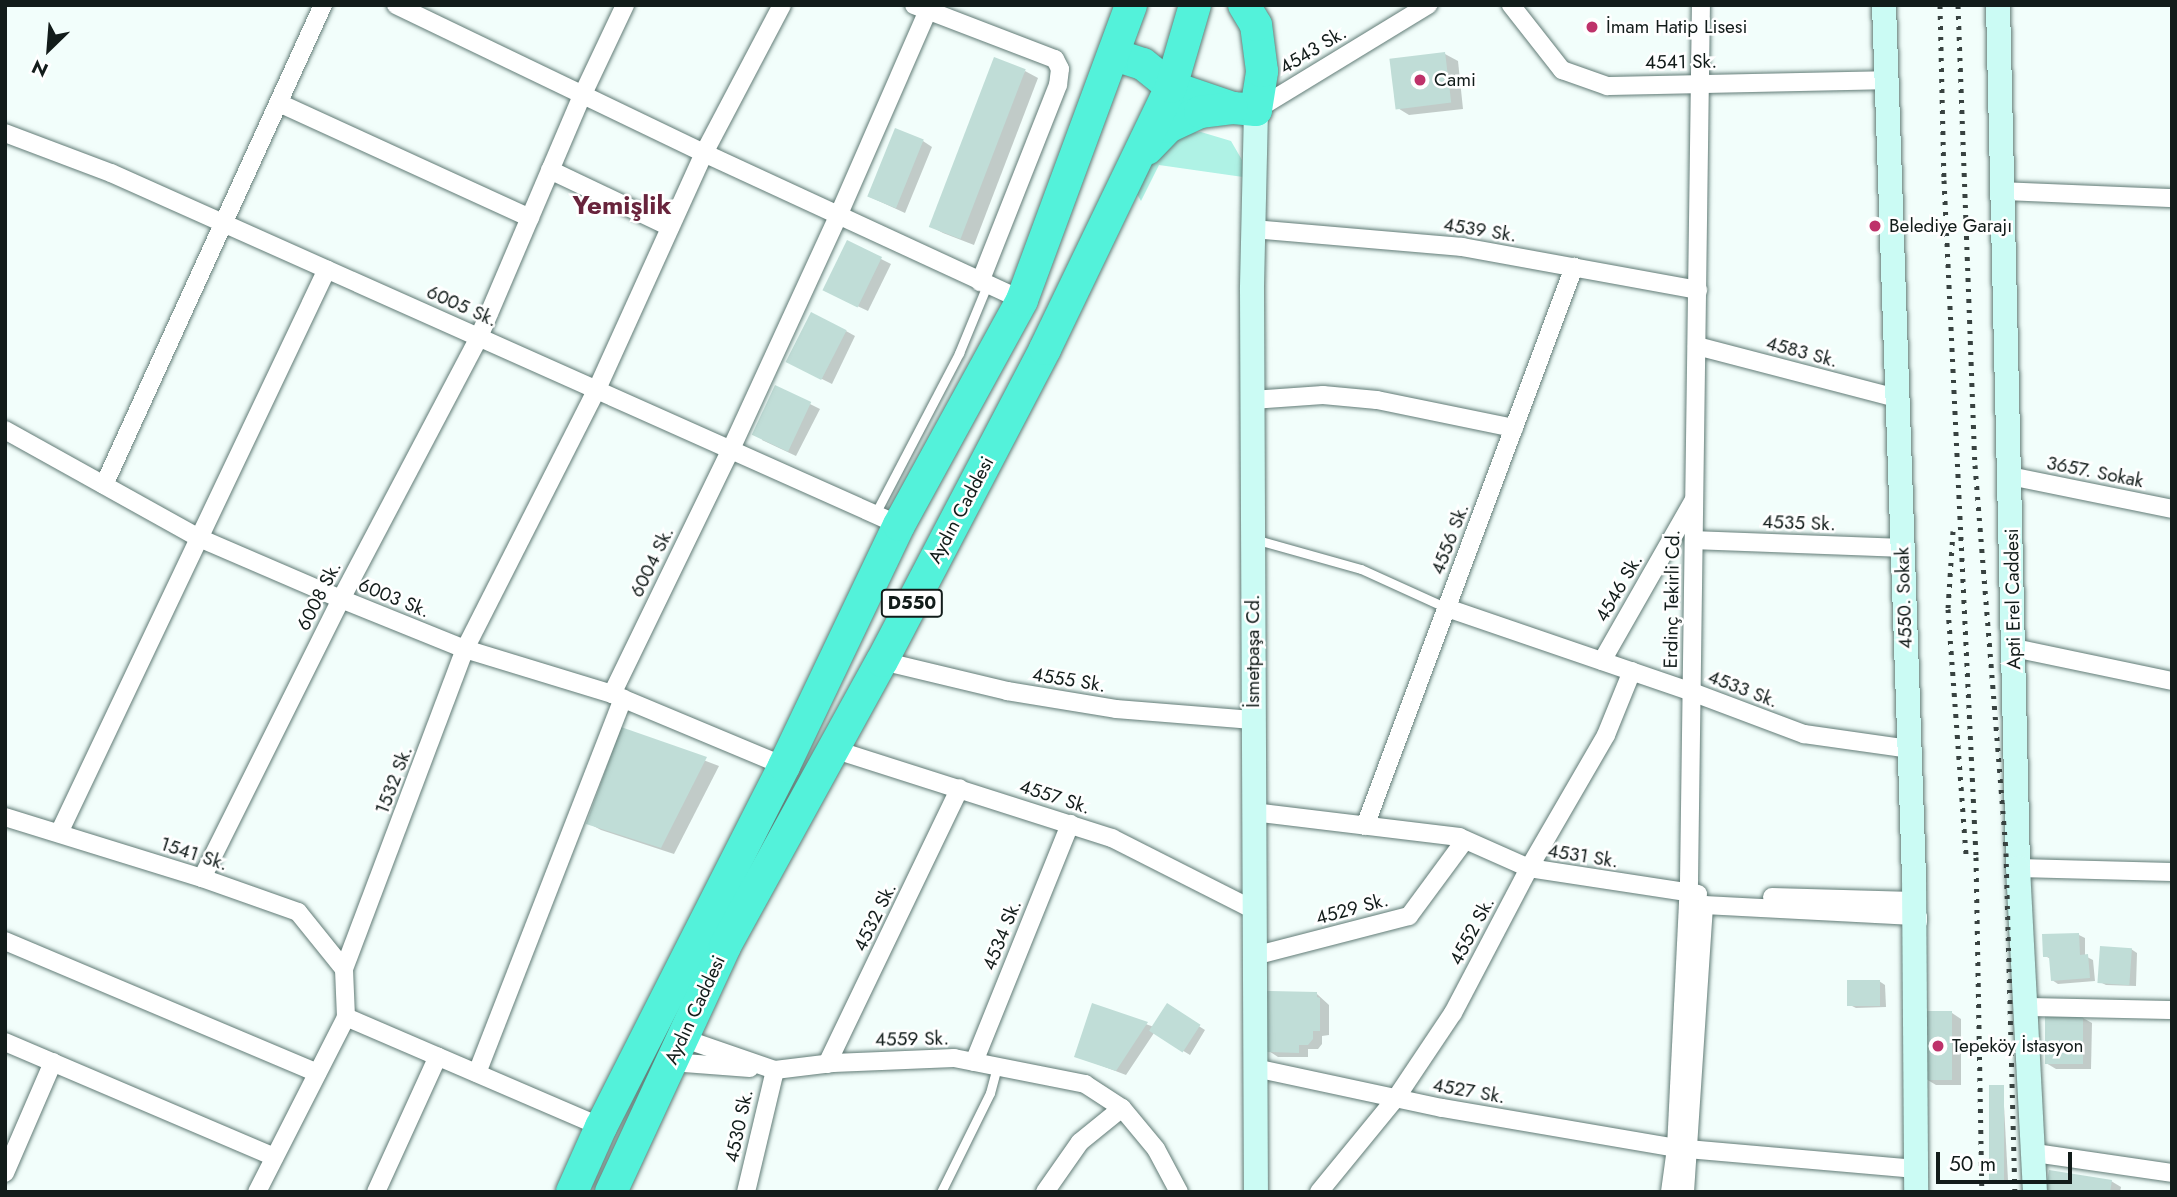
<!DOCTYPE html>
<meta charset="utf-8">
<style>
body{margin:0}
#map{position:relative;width:2177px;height:1197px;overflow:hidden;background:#f2fefb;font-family:Jost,sans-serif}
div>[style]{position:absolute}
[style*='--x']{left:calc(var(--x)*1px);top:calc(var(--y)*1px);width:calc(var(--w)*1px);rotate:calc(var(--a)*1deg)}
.green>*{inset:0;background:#aff2e5}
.shadow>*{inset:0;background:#0003}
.building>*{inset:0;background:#c0ddd7;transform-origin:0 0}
.roads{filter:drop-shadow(0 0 2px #617b76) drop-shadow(0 0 2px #617b76)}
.lane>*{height:9px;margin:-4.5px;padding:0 4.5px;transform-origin:4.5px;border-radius:4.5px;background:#fff}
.street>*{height:18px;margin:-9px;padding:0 9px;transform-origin:9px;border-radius:9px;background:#fff}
.secondary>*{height:24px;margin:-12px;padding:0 12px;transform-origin:12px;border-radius:12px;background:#cbfbf4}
.highway>*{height:32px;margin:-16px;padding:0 16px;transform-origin:16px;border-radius:16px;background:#53f2da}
.rail>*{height:5px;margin-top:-2.5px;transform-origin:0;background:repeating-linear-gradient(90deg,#384240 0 3.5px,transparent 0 10.5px)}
.dots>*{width:19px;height:19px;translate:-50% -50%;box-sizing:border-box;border:4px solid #fff;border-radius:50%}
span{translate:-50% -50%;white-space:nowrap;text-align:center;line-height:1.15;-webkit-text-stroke:5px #fff;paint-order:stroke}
.shield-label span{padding:2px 5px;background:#fff;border:2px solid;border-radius:5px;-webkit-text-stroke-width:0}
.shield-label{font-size:18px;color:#121c1a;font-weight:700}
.poi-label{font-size:19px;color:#121c1a}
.left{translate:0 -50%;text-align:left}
.street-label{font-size:19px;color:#121c1a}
.district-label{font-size:26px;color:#68243c;font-weight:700}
.frame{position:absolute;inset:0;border:7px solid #121c1a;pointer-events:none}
.north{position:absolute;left:14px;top:14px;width:70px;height:70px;-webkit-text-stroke:5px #fff;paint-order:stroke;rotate:205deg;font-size:19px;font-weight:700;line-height:28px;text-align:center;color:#121c1a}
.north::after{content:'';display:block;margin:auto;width:24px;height:32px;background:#121c1a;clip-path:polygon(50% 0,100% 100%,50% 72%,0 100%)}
.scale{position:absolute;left:1936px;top:1152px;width:136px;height:32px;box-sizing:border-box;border:4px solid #121c1a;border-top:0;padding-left:9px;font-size:21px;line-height:24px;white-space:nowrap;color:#121c1a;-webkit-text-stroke:5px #fff;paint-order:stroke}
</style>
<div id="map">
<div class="green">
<i style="clip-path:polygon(1201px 132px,1231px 141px,1242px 160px,1243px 177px,1159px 165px,1141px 201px,1137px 194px,1154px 159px,1178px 134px)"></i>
</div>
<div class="shadow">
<i style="clip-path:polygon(1445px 54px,1458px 61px,1463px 109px,1409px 115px,1396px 107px)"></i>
<i style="clip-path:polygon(1025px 71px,1038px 78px,974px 245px,943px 233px,930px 226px)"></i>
<i style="clip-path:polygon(923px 141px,932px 147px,905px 213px,870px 197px)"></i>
<i style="clip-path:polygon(847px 242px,891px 264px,868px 311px,834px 295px)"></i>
<i style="clip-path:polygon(846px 331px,855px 336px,832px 384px,798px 367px)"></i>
<i style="clip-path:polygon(776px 387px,820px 409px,796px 456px,762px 440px)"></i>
<i style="clip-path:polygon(622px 729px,719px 766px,674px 854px,601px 830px,588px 823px)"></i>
<i style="clip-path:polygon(2079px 935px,2085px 938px,2085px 956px,2093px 960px,2095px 981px,2058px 984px,2052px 980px,2051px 959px,2045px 956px)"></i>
<i style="clip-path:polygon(2131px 949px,2137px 953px,2136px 986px,2106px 985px,2100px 982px)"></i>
<i style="clip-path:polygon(1879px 981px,1885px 985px,1886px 1007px,1856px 1008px,1850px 1005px)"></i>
<i style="clip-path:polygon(1317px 994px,1329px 1005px,1329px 1035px,1322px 1036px,1322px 1044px,1318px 1049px,1308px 1049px,1308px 1057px,1278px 1057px,1269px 1051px)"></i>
<i style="clip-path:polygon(1093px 1005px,1154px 1027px,1167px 1006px,1205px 1030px,1190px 1055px,1154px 1033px,1126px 1075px,1076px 1056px)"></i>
<i style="clip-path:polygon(1952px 1013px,1961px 1019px,1961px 1085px,1936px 1085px,1926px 1079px)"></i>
<i style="clip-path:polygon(2083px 1018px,2092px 1023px,2091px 1069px,2056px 1069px,2046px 1063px)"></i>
<i style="clip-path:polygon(2003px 1087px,2008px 1180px,1995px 1180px,1993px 1179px)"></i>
<i style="clip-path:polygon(2111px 1181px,2121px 1187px,2120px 1192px,2052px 1192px)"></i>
</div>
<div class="building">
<i style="left:1445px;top:52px;width:51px;height:56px;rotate:83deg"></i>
<i style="left:994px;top:57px;width:34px;height:182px;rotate:21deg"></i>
<i style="left:895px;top:128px;width:31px;height:74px;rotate:22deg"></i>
<i style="left:847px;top:240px;width:39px;height:56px;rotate:26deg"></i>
<i style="left:811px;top:312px;width:40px;height:56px;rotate:27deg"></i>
<i style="left:775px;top:385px;width:40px;height:55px;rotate:25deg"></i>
<i style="clip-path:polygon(621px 727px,707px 757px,661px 848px,586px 824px)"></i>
<i style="clip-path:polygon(2079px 933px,2080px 955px,2088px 954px,2090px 978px,2051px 981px,2049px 957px,2043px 957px,2042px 934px)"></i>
<i style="left:2100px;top:946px;width:32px;height:37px;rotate:4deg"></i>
<i style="left:1847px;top:980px;width:33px;height:26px"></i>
<i style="clip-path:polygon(1267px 991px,1317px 992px,1317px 997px,1320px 998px,1320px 1031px,1313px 1031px,1313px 1039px,1308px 1045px,1299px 1045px,1299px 1053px,1267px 1052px)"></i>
<i style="clip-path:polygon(1092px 1003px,1148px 1022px,1116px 1071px,1074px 1057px)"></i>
<i style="left:1167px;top:1003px;width:40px;height:33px;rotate:33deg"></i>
<i style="left:1925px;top:1011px;width:27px;height:69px"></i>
<i style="left:2045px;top:1016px;width:38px;height:48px"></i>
<i style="left:1989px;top:1085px;width:15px;height:95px"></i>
<i style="clip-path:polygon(2049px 1170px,2112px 1180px,2110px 1192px,2051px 1192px,2046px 1189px)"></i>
</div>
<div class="roads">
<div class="lane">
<i style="--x:875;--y:514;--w:182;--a:-62.4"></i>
<i style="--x:959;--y:353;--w:74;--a:-67.6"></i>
<i style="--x:1254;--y:539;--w:111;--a:15.7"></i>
<i style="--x:1361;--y:569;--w:94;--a:24.4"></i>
<i style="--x:941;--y:1192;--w:110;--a:-63.7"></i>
<i style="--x:990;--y:1093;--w:27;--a:-75"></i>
</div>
<div class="street">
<i style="--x:396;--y:5;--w:342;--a:25.7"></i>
<i style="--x:704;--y:153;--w:350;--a:24.8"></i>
<i style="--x:914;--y:5;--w:151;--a:21"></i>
<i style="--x:1055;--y:59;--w:11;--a:63"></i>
<i style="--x:1060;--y:69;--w:16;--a:97"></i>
<i style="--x:1058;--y:85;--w:212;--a:111.6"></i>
<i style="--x:1511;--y:5;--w:83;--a:51.9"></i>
<i style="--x:1562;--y:70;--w:48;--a:19.6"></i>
<i style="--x:1607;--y:86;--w:279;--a:-1.2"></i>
<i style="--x:279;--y:103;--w:276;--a:24.6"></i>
<i style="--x:1256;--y:110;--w:202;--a:-31.4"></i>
<i style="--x:5;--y:133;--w:113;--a:20.7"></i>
<i style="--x:111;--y:173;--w:863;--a:24.07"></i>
<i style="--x:550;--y:170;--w:133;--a:25.4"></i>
<i style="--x:2002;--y:191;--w:170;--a:2.4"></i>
<i style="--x:1253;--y:229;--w:210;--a:4.9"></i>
<i style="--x:1462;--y:247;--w:240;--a:10.3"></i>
<i style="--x:1697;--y:346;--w:207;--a:14.6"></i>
<i style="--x:1252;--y:400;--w:71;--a:-4"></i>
<i style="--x:1323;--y:395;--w:54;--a:5.3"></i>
<i style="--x:1377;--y:400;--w:140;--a:11.6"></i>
<i style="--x:5;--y:430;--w:220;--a:29.1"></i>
<i style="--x:197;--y:537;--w:157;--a:23.3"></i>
<i style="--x:341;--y:599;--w:134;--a:22"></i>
<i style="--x:465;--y:649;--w:154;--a:17"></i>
<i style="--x:612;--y:694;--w:186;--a:22.7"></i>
<i style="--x:2010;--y:476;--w:165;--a:11.5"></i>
<i style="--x:104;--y:485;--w:528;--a:-65.48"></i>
<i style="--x:1694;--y:540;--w:208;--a:2.2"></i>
<i style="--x:1447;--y:608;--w:259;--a:18.9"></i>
<i style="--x:1692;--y:692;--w:120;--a:20.6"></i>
<i style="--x:1804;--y:734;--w:106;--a:8.1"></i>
<i style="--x:2014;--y:648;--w:161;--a:11.8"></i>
<i style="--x:882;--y:661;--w:129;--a:13.5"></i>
<i style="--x:1007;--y:691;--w:110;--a:9.4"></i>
<i style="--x:1116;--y:709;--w:137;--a:4.6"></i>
<i style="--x:1602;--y:661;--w:185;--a:-60.3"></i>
<i style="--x:612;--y:694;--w:272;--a:-64.1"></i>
<i style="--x:731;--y:449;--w:259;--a:-65.3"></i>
<i style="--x:839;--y:214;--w:223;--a:-66.4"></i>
<i style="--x:833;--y:749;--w:293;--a:17.7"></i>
<i style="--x:1112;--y:838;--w:159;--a:26.9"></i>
<i style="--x:1253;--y:812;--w:208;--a:6.9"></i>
<i style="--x:1459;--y:837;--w:77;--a:23.9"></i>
<i style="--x:1529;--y:868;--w:171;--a:8.7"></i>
<i style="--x:5;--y:817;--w:206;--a:17.2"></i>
<i style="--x:202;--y:878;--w:102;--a:19.5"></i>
<i style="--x:298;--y:912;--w:73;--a:51.1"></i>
<i style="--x:1365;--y:826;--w:597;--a:-69.5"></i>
<i style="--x:59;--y:833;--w:624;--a:-64.58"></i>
<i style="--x:2018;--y:868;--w:154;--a:1.5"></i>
<i style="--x:202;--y:878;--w:312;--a:-63.5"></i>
<i style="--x:341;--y:599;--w:296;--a:-62.2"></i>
<i style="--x:479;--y:337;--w:262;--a:-66.9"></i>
<i style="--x:582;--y:96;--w:101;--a:-64.7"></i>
<i style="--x:1772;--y:897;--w:142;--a:1.6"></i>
<i style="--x:5;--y:941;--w:339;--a:22.9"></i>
<i style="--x:1254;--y:956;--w:160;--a:-14.5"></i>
<i style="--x:1409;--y:916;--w:94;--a:-53.6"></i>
<i style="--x:2028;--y:1007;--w:144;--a:1.2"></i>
<i style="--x:346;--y:1017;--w:278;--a:23.3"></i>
<i style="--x:682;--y:1038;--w:98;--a:19"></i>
<i style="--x:775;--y:1070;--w:58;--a:-6.9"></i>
<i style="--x:833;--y:1063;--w:121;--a:-2.4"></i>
<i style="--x:954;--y:1058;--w:134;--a:11.2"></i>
<i style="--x:1085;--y:1084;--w:44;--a:33"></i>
<i style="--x:1122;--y:1108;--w:53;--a:50.3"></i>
<i style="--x:1156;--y:1149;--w:49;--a:61.9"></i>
<i style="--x:5;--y:1042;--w:293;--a:23.1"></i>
<i style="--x:671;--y:1062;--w:79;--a:4.3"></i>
<i style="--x:974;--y:1062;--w:257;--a:-68"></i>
<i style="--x:827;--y:1064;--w:306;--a:-64.3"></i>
<i style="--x:1255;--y:1068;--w:191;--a:12.1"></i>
<i style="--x:1442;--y:1108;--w:237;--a:9.7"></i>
<i style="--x:1676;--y:1148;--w:241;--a:5"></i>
<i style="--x:477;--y:1073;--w:402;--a:-68.7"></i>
<i style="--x:2035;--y:1153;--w:138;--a:8.3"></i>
<i style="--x:5;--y:1173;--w:121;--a:-66.6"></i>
<i style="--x:257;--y:1192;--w:196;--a:-63"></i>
<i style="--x:346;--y:1017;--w:48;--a:-92.4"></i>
<i style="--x:344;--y:969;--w:342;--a:-69.3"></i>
<i style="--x:465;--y:649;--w:292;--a:-63.1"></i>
<i style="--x:597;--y:389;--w:259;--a:-65.6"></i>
<i style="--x:704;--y:153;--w:167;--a:-62.2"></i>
<i style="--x:376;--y:1192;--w:149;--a:-65.5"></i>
<i style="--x:746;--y:1192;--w:125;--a:-76.6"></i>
<i style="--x:1045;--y:1192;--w:61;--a:-55"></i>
<i style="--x:1080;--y:1142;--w:54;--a:-39"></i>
<i style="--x:1319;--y:1192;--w:122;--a:-50.7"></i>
<i style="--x:1396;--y:1098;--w:102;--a:-56.2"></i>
<i style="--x:1453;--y:1013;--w:164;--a:-62.3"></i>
<i style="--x:1529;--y:868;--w:154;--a:-59.9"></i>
<i style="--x:1606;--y:735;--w:69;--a:-67.9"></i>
<i style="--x:1670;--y:1192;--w:44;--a:-82.2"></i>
<i style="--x:1676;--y:1148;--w:266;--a:-87.2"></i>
<i style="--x:1689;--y:882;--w:877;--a:-89.22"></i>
<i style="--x:1685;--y:1192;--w:288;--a:-86.2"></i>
<i style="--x:1704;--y:905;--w:210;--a:3"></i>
<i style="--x:1914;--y:916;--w:4;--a:14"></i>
<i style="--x:1918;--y:917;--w:5;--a:90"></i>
</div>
<div class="secondary">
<i style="--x:1884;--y:5;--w:874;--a:88.03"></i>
<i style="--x:1914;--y:878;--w:314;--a:89.6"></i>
<i style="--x:1998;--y:5;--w:863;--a:88.67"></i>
<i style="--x:2018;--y:868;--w:324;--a:87"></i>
<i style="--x:1256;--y:110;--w:180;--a:91.3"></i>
<i style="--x:1252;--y:290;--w:902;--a:89.75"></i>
</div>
<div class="highway">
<i style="--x:1115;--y:55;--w:29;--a:18"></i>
<i style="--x:1143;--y:64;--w:36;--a:39"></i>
<i style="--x:1171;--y:87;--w:65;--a:18.7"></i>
<i style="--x:1233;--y:108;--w:23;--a:5"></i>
<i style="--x:1256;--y:110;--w:39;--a:-81"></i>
<i style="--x:1262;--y:71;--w:46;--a:-97.4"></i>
<i style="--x:1256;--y:25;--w:23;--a:-121"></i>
<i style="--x:1147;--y:149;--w:30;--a:-46"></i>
<i style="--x:1168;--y:127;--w:35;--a:-25"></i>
<i style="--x:1200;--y:112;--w:32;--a:-7"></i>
<i style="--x:572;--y:1192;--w:71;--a:-66"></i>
<i style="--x:601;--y:1127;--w:405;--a:-63.1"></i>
<i style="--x:784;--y:766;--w:267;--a:-64.5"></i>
<i style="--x:899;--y:525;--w:256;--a:-61.3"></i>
<i style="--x:1022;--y:300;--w:314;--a:-69.7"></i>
<i style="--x:611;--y:1192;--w:271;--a:-65.1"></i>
<i style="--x:725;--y:946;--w:325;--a:-61.2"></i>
<i style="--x:882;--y:661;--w:352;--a:-62.4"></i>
<i style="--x:1045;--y:349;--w:291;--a:-64.3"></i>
<i style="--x:1171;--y:87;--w:85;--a:-73.7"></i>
</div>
</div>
<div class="rail">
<i style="--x:1940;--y:5;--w:175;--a:88.7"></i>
<i style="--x:1944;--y:180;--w:678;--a:87.29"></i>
<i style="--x:1976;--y:857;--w:335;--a:89"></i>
<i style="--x:1958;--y:5;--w:460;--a:87.9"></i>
<i style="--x:1975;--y:465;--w:389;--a:85.4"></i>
<i style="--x:2006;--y:853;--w:339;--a:88.5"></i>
<i style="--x:1953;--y:531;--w:78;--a:93.7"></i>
<i style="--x:1948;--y:609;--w:248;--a:85.8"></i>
</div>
<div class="dots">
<i style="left:1592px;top:27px;background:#be326a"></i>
<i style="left:1420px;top:80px;background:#be326a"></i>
<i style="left:1875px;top:226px;background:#be326a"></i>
<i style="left:1938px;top:1046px;background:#be326a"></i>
</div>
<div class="shield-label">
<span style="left:912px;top:603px">D550</span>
</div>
<div class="poi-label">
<span class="left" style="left:1606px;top:27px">İmam Hatip Lisesi</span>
<span class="left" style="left:1434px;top:80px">Cami</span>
<span class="left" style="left:1889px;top:226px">Belediye Garajı</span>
<span class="left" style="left:1952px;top:1046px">Tepeköy İstasyon</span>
</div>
<div class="street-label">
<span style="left:1313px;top:50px;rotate:-31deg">4543 Sk.</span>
<span style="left:1681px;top:62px;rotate:-1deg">4541 Sk.</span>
<span style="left:1480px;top:230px;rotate:9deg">4539 Sk.</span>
<span style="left:462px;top:306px;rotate:24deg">6005 Sk.</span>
<span style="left:1802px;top:352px;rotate:15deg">4583 Sk.</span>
<span style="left:2095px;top:472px;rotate:11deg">3657. Sokak</span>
<span style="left:961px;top:510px;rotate:-62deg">Aydın Caddesi</span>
<span style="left:1799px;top:523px;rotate:2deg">4535 Sk.</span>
<span style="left:1450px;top:539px;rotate:-69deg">4556 Sk.</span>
<span style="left:652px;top:562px;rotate:-64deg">6004 Sk.</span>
<span style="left:1619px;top:588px;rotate:-60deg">4546 Sk.</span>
<span style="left:319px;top:596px;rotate:-63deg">6008 Sk.</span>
<span style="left:394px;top:598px;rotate:22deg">6003 Sk.</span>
<span style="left:1904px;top:598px;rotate:-92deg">4550. Sokak</span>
<span style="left:1672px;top:599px;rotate:-89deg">Erdinç Tekirli Cd.</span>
<span style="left:2013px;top:599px;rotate:-91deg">Apti Erel Caddesi</span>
<span style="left:1253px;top:651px;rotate:-90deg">İsmetpaşa Cd.</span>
<span style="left:1069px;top:680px;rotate:9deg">4555 Sk.</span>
<span style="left:1743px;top:689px;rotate:21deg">4533 Sk.</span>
<span style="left:394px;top:780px;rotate:-69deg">1532 Sk.</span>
<span style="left:1055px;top:797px;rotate:18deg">4557 Sk.</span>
<span style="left:194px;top:854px;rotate:18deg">1541 Sk.</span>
<span style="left:1583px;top:856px;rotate:9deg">4531 Sk.</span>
<span style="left:1352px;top:909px;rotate:-15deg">4529 Sk.</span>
<span style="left:875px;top:917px;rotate:-64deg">4532 Sk.</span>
<span style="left:1472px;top:931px;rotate:-62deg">4552 Sk.</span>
<span style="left:1002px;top:935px;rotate:-68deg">4534 Sk.</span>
<span style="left:695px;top:1010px;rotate:-65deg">Aydın Caddesi</span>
<span style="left:912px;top:1039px;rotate:-1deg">4559 Sk.</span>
<span style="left:1469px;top:1091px;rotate:10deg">4527 Sk.</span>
<span style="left:739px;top:1126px;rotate:-78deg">4530 Sk.</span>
</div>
<div class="district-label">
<span style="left:622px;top:206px">Yemişlik</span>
</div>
<div class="frame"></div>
<div class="north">N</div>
<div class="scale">50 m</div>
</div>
